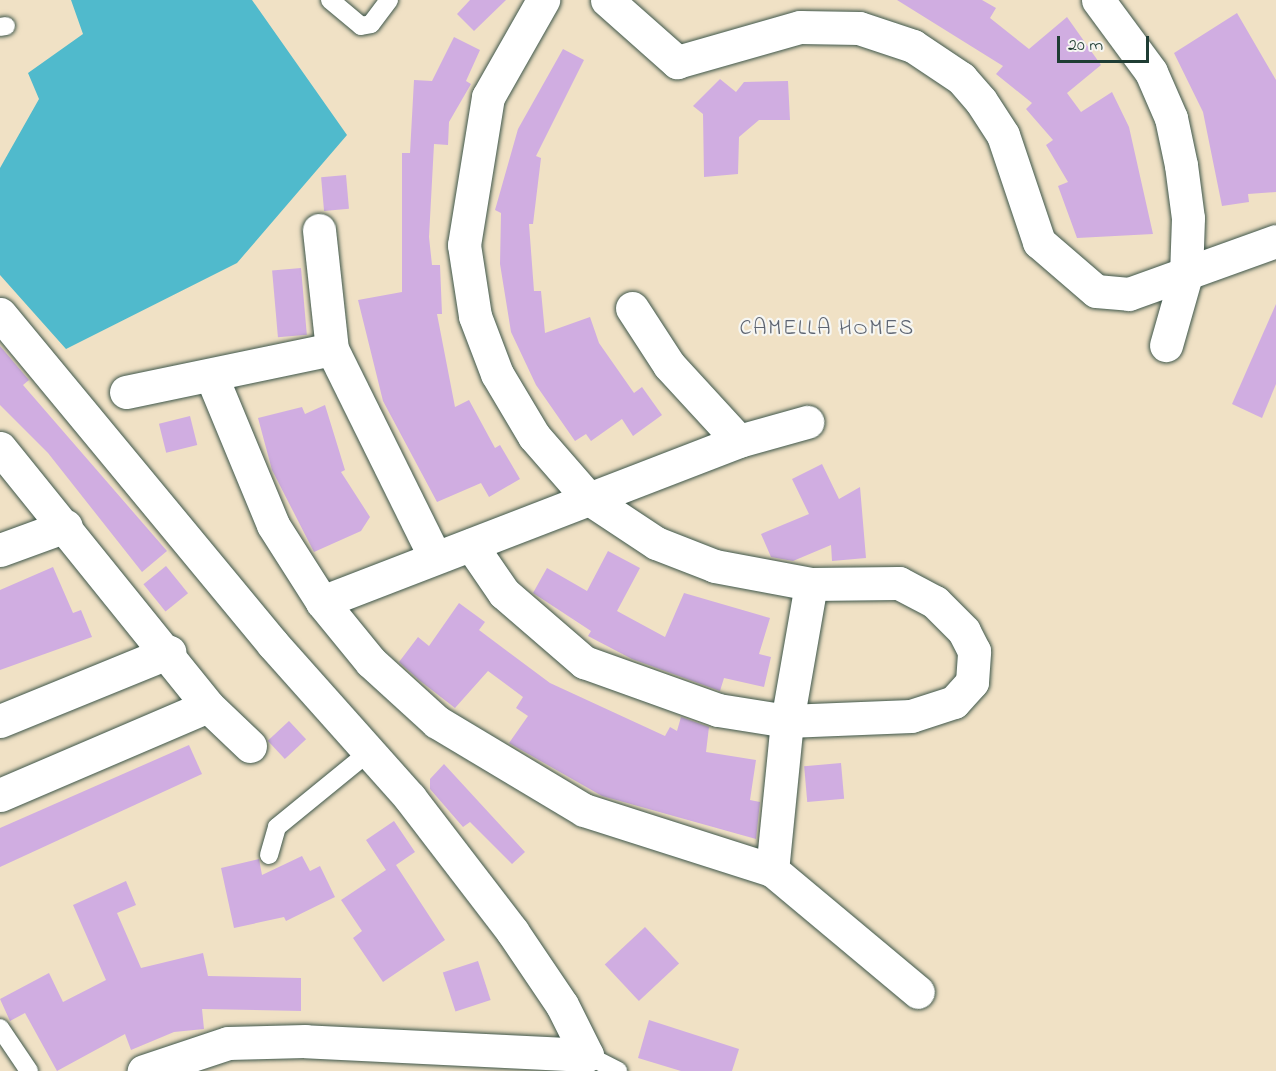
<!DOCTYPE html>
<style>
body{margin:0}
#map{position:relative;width:1276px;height:1071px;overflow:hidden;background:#f0e1c5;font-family:"Indie Flower",sans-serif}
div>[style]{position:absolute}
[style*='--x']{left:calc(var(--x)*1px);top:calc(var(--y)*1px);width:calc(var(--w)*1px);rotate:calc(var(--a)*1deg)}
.water>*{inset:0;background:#50bacc}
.building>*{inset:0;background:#d0ade1;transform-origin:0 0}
.roads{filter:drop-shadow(0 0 2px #3e564a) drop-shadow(0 0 2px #3e564a)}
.lane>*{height:18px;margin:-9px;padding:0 9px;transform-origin:9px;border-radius:9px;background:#fff}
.street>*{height:33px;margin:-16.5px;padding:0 16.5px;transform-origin:16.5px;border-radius:16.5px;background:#fff}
span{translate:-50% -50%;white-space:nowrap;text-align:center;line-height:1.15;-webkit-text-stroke:4.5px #f6f6f2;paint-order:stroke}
.neighbourhood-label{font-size:22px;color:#5d6471;letter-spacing:1.5px}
.scale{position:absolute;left:1057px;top:36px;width:92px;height:27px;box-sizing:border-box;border:3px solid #1f3d34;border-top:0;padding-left:8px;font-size:18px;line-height:21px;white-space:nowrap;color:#1f3d34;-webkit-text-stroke:4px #f6f6f2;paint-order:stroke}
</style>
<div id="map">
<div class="water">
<i style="clip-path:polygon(71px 0,252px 0,347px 135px,237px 263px,66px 349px,0 275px,0 168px,39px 99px,28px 73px,83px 34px)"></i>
</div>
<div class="building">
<i style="clip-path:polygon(470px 0,506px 0,474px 31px,457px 14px)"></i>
<i style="clip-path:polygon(897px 0,982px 0,996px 8px,990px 18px,1029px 49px,1067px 17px,1101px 65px,1067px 93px,1081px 112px,1112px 92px,1129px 127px,1153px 234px,1077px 238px,1058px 186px,1068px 182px,1046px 145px,1053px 140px,1026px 109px,1032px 103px,996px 74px,1003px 66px)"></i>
<i style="clip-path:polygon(1237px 13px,1276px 80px,1276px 192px,1248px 194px,1249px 202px,1222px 206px,1203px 112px,1174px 53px)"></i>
<i style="clip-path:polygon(454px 37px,480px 50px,466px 81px,471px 84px,449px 122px,448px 145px,434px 144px,429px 237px,432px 265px,440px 265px,442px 314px,437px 314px,455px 407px,469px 400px,495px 448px,500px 445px,520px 479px,489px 497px,481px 483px,437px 502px,383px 401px,358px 300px,402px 292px,402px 153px,410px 153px,414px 80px,432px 81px)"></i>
<i style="clip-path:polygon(563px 49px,584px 60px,536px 156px,541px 158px,533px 224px,529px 224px,534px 291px,541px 291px,545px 333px,590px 317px,599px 343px,634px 393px,642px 387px,662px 415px,633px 436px,622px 419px,591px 441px,586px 434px,575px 441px,536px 385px,511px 332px,500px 264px,501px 213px,495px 210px,518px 129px)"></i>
<i style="clip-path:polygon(720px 79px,736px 92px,744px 82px,788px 81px,790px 120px,759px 120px,739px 137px,738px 174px,704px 177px,703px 114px,693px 106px)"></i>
<i style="left:346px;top:175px;width:34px;height:25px;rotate:85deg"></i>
<i style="left:301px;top:268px;width:67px;height:29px;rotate:85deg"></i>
<i style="clip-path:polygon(1276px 304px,1276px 384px,1262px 418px,1232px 404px)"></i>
<i style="clip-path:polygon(0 346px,29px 380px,23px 385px,167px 551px,142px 572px,48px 453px,0 405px)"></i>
<i style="clip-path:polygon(325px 405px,345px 470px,341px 472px,370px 517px,361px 531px,314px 552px,272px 470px,258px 418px,302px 407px,305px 414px)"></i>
<i style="left:190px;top:416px;width:30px;height:32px;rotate:76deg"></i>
<i style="clip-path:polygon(822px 464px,839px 499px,860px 487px,866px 558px,832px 561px,831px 545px,793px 561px,771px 557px,761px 534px,809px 514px,792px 479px)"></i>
<i style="clip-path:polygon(608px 551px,640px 568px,617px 611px,665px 637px,684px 593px,770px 618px,759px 654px,771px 657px,764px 687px,724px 678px,720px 691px,632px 659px,588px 636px,591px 631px,533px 593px,547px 568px,587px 591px)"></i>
<i style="left:166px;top:566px;width:35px;height:29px;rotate:51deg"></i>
<i style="clip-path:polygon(53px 567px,73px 613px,81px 610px,92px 637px,0 670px,0 590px)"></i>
<i style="clip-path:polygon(459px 603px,485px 622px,479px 630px,550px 683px,665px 736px,670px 727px,677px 731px,681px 717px,709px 727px,706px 752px,756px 760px,750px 800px,760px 802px,756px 839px,602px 796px,509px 743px,528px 716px,516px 708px,523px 697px,488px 671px,455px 708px,419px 680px,399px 662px,418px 637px,429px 646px)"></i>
<i style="left:289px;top:721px;width:25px;height:29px;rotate:47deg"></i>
<i style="clip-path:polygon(189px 745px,202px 774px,0 867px,0 828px)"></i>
<i style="left:841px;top:763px;width:36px;height:37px;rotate:85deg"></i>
<i style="clip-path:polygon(444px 764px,525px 852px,512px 864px,470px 822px,463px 827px,430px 789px,430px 779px)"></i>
<i style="clip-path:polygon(394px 821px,415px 852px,396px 865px,445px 940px,383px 982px,353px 938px,362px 931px,341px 900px,386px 870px,366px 840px)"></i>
<i style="clip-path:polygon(302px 856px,310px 871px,320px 866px,335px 897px,286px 921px,284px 917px,234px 928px,221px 868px,259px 859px,262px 875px)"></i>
<i style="clip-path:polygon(126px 881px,136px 905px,117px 913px,141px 968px,203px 953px,208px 976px,301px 978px,301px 1011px,202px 1009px,204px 1029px,174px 1032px,131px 1050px,125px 1034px,57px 1071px,25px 1013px,10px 1021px,0 999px,49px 973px,63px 1002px,106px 980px,73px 905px)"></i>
<i style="left:645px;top:927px;width:50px;height:55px;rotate:47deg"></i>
<i style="left:478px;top:961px;width:41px;height:37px;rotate:72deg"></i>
<i style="clip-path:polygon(649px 1020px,739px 1049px,732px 1071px,681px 1071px,638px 1058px)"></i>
</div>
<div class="roads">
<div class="lane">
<i style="--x:330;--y:0;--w:40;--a:40"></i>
<i style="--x:361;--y:26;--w:10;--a:-11"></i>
<i style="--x:371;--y:24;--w:30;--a:-53"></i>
<i style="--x:0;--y:27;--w:6;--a:-9"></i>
<i style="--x:269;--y:855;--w:29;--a:-74"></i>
<i style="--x:277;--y:827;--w:119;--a:-39.2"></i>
<i style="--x:0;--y:1028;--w:52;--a:56"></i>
<i style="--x:587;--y:1055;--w:35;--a:27"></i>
</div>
<div class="street">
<i style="--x:607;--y:0;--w:94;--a:41.5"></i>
<i style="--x:677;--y:62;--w:128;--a:-15.9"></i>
<i style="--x:800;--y:27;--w:59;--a:1"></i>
<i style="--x:859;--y:28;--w:57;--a:18.4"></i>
<i style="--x:913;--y:46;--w:58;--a:33.7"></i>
<i style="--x:961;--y:78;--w:30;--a:49"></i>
<i style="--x:981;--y:101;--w:40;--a:57.1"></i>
<i style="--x:1003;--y:135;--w:113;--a:71.4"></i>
<i style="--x:1039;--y:242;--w:75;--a:40.7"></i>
<i style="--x:1096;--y:291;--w:33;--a:5"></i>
<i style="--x:1129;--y:294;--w:156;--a:-19.8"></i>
<i style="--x:1098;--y:0;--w:89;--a:53.6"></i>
<i style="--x:1151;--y:72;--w:50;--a:66.5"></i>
<i style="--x:1171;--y:118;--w:48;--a:78"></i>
<i style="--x:1181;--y:165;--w:53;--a:82.5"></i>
<i style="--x:1188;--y:218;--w:57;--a:92"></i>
<i style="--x:1186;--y:275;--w:73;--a:105.9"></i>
<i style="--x:319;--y:230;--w:120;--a:83.8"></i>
<i style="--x:332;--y:349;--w:232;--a:63.7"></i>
<i style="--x:632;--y:308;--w:68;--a:57"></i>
<i style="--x:669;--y:365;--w:103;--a:47.4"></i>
<i style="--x:0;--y:314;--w:428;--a:50.4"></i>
<i style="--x:273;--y:644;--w:206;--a:48.3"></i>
<i style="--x:410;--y:798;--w:168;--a:52.5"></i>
<i style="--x:512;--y:931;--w:89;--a:56"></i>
<i style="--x:562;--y:1005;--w:56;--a:63.4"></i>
<i style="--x:587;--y:1055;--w:282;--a:-177.2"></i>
<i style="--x:305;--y:1041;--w:77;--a:178.5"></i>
<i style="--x:228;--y:1043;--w:89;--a:161.6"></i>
<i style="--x:211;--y:375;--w:162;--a:67.5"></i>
<i style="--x:273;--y:525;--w:91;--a:57.5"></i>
<i style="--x:322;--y:602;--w:77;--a:50.8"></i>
<i style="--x:371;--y:662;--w:89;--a:42.3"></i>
<i style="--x:437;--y:722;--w:171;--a:30.9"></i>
<i style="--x:584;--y:810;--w:197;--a:17.7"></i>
<i style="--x:126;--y:392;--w:210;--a:-11.8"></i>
<i style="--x:0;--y:448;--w:331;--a:51.1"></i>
<i style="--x:208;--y:706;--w:58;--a:43.6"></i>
<i style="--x:471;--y:545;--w:58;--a:55.5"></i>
<i style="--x:504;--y:593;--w:106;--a:40.8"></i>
<i style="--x:584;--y:662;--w:142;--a:19.7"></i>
<i style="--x:718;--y:710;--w:70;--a:9.1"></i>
<i style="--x:787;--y:721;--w:124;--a:-2.3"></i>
<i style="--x:911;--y:716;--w:45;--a:-18"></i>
<i style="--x:954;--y:702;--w:27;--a:-48"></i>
<i style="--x:972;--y:682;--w:31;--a:-86"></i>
<i style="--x:974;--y:651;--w:22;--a:-117"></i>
<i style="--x:964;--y:631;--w:41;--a:-135"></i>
<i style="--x:935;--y:602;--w:41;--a:-152.2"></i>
<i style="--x:899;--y:583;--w:88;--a:179.3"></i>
<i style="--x:811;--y:584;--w:98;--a:-169.4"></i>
<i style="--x:715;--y:566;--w:63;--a:-158.7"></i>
<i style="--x:656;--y:543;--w:82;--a:-146.5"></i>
<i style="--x:588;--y:498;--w:82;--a:-131.1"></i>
<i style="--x:534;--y:436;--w:72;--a:-120.8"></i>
<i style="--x:497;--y:374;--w:62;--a:-110.8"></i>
<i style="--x:475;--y:316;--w:72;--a:-98.8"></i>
<i style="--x:464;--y:245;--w:150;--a:-80.8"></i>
<i style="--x:488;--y:97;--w:112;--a:-60.4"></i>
<i style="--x:0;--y:550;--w:70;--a:-20"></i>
<i style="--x:811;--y:584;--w:139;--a:99.9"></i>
<i style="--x:787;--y:721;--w:150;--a:95.7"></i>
<i style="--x:772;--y:870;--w:190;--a:39.9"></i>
<i style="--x:322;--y:602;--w:447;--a:-21.1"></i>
<i style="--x:739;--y:441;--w:71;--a:-15.6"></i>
<i style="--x:0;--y:721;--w:183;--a:-22.2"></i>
<i style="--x:0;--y:795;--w:226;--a:-23.2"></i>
</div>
</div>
<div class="neighbourhood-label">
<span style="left:827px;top:330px">CAMELLA HOMES</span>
</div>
<div class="scale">20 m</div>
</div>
